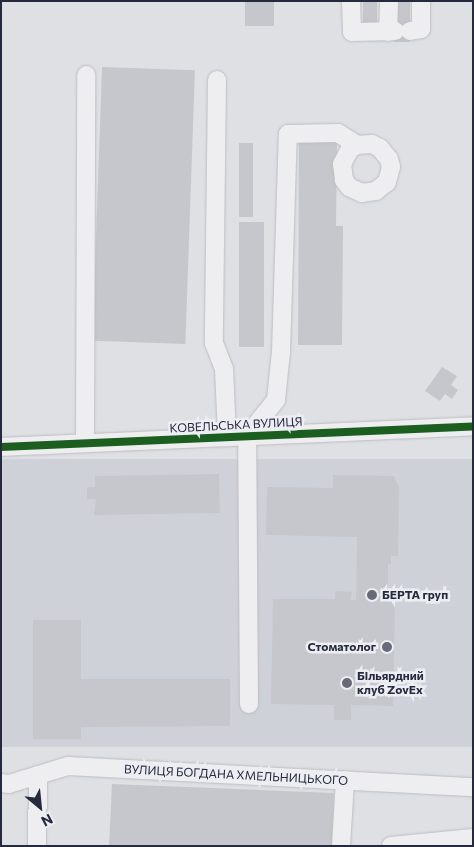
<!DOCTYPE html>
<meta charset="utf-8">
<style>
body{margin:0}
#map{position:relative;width:474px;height:847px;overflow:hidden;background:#dfe0e4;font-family:Commissioner,sans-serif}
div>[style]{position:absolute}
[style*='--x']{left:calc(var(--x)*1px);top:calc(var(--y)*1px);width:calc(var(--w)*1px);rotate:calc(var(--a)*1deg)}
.built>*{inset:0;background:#cfd1d9;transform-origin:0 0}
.building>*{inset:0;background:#c6c7cc;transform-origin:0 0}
.roads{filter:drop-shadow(0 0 1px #bcbdc1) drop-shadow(0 0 1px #bcbdc1)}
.minor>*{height:18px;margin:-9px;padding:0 9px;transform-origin:9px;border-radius:9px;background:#eeeef1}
.cycleway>*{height:8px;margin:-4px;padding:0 4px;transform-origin:4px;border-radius:4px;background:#1b5e20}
.dots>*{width:14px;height:14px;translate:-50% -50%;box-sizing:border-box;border:2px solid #eceef4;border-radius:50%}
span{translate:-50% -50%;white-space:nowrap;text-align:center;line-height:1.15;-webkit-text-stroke:5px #eceef4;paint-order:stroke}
.street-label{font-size:12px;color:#262a3d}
.poi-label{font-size:12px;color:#262a3d;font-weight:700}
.left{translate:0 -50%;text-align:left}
.right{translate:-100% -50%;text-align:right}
.frame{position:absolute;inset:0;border:2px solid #262a3d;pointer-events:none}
.north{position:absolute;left:15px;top:782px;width:50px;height:50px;-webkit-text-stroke:4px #eceef4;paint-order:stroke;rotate:152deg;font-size:14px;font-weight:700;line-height:20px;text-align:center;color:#262a3d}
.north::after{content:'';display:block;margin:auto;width:18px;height:22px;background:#262a3d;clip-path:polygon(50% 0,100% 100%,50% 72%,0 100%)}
</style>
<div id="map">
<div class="built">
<i style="left:473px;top:459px;width:288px;height:472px;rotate:90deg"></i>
</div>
<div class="building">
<i style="left:245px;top:1px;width:29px;height:25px"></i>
<i style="left:363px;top:1px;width:14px;height:23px"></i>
<i style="left:394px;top:1px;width:16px;height:41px"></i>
<i style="left:102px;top:67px;width:93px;height:274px;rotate:2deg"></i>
<i style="clip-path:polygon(299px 142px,337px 142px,336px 226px,343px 226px,342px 345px,298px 345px)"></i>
<i style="left:239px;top:143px;width:14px;height:74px"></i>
<i style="left:239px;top:222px;width:25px;height:125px"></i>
<i style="clip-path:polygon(442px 367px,457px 376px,451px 385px,458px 390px,452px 399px,445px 394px,440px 401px,425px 391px)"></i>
<i style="clip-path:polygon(219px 474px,220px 513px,94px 515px,96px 499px,87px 499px,87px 487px,95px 487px,95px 476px)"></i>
<i style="clip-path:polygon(333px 475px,394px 476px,399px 487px,398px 556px,391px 556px,391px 564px,388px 564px,388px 600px,395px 600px,393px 706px,351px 705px,351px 720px,334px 720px,334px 705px,271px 704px,273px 599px,335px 599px,335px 591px,352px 592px,351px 600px,356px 600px,357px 537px,266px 535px,267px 487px,333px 488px)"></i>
<i style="clip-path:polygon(33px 620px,81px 620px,81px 679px,230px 679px,230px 726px,81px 727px,81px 739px,33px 739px)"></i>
<i style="clip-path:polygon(112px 784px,334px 793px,332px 846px,109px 846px)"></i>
</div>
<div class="roads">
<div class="minor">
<i style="--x:351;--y:1;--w:31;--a:88"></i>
<i style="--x:352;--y:32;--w:43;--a:-1.3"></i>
<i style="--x:410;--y:31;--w:11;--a:-10"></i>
<i style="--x:421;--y:29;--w:28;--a:-90"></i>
<i style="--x:388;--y:32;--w:31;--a:-88"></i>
<i style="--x:217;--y:80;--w:263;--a:90.7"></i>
<i style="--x:214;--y:343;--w:28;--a:69"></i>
<i style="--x:224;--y:369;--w:67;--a:87.4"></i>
<i style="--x:85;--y:443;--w:368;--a:-89.8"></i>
<i style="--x:1;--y:447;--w:472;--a:-2.5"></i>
<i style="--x:249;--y:704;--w:268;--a:-90.4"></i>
<i style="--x:247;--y:436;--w:46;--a:-51.1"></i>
<i style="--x:276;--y:400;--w:48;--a:-84.1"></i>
<i style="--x:281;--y:352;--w:218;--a:-88.2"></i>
<i style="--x:288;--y:134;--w:50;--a:-1.1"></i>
<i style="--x:338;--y:133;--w:22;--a:32"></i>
<i style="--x:357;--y:145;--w:15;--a:-4"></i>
<i style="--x:372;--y:144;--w:9;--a:27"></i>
<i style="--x:380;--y:148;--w:14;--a:51"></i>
<i style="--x:389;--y:159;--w:8;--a:76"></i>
<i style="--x:391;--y:167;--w:16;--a:105"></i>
<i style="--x:387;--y:182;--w:14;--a:141"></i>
<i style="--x:376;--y:191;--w:14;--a:172"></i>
<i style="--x:362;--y:193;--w:14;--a:-155"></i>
<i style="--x:349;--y:187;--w:9;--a:-126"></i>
<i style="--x:344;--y:180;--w:16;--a:-97"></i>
<i style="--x:342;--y:164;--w:17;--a:-62"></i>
<i style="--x:350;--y:149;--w:8;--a:-30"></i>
<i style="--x:1;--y:783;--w:8;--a:7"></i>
<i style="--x:9;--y:784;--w:62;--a:-17"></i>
<i style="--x:68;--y:766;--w:406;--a:3"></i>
<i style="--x:37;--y:846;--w:71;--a:-89.2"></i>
<i style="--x:341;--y:846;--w:66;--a:-86.5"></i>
<i style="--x:391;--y:846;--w:82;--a:-5.6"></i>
</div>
</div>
<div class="cycleway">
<i style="--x:1;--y:447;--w:472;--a:-2.5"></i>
</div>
<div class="dots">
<i style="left:372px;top:595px;background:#676a77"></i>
<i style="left:387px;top:647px;background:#676a77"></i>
<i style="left:347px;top:683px;background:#676a77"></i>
</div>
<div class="street-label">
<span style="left:236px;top:425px;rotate:-3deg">КОВЕЛЬСЬКА ВУЛИЦЯ</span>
<span style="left:236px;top:775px;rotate:3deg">ВУЛИЦЯ БОГДАНА ХМЕЛЬНИЦЬКОГО</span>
</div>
<div class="poi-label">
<span class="left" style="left:382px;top:595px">БЕРТА груп</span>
<span class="right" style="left:376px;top:647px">Стоматолог</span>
<span class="left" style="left:357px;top:683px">Більярдний<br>клуб ZovEx</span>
</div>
<div class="frame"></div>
<div class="north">N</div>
</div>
